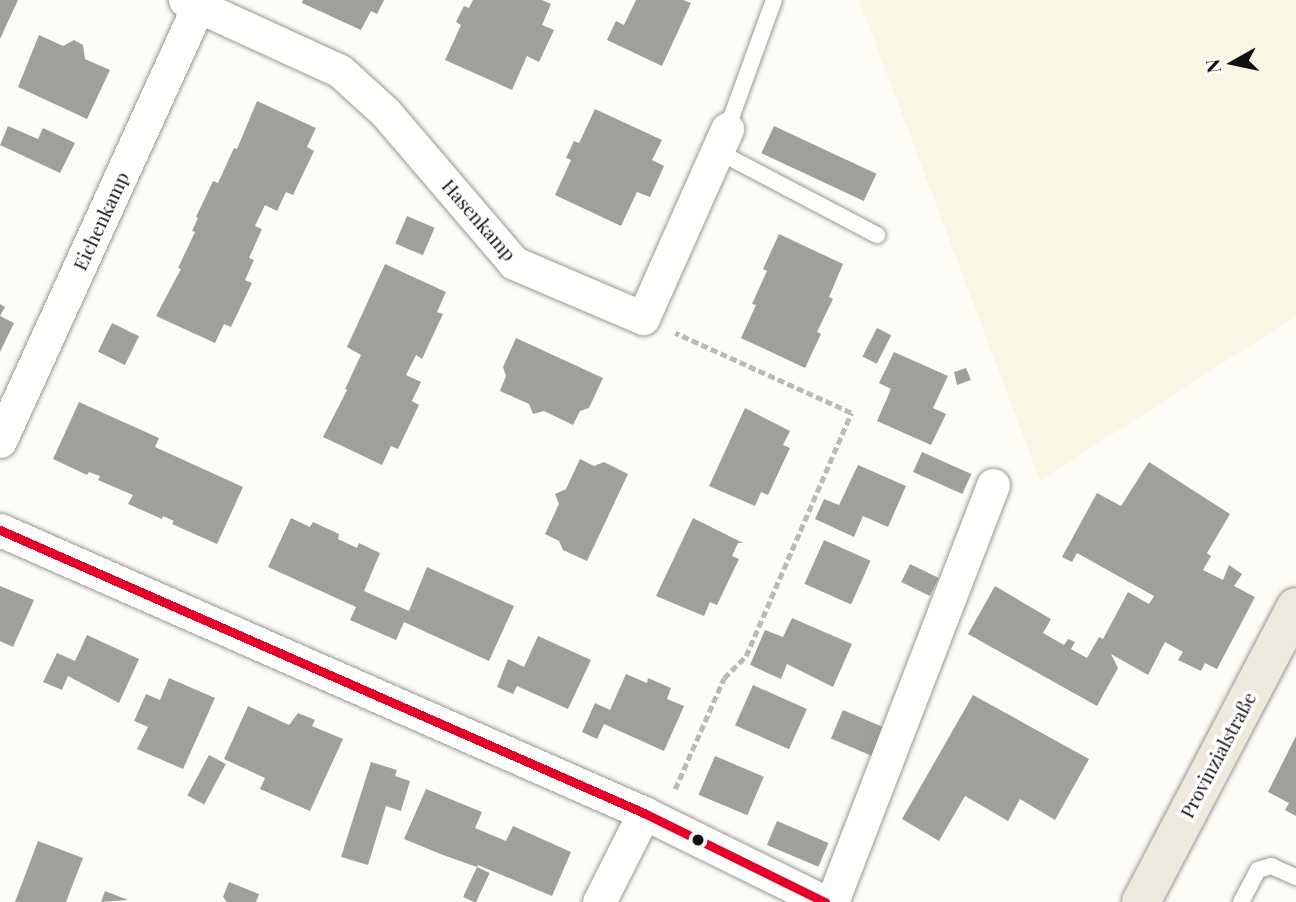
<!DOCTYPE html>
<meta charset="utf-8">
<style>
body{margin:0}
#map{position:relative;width:1296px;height:902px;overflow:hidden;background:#fdfcf7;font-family:"Playfair Display",serif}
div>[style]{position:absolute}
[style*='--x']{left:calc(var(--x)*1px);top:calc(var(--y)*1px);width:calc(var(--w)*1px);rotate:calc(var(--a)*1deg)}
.farmland>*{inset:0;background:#f9f7e4}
.building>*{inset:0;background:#a19f9c;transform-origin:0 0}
.path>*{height:4.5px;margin-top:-2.25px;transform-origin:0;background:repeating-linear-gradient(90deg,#b9b9b8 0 7px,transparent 0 10.5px)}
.roads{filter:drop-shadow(0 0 2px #979795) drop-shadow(0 0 2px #979795)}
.lane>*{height:16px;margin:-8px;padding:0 8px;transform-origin:8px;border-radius:8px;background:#fffffe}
.street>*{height:33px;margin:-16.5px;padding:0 16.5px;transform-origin:16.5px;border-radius:16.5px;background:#fffffe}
.primary>*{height:38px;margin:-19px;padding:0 19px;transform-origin:19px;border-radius:19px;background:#ede9dc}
.bus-1>*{height:9px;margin:-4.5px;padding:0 4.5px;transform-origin:4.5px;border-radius:4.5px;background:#e4002b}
.dots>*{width:19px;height:19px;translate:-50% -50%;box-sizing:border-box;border:4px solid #fff;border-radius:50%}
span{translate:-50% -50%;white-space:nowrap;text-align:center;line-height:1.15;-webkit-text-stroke:7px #fff;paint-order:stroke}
.street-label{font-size:19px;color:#111}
.north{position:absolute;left:1198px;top:28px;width:70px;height:70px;-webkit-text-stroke:5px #fff;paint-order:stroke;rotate:261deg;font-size:19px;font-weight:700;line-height:28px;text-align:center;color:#111}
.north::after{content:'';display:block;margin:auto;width:24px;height:32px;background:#111;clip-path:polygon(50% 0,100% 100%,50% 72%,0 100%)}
</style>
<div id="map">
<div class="farmland">
<i style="clip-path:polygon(859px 0,1296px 0,1296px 316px,1040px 481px)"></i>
</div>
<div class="building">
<i style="clip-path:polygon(0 0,18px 0,0 39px)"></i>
<i style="clip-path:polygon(303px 0,384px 0,377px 14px,371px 11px,361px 30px,302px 3px)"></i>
<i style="clip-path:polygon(473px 0,542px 0,551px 4px,542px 25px,554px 30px,539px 62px,527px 56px,512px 90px,445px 60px,461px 25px,456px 22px,464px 6px,469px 8px)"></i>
<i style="clip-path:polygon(636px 0,683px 0,691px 3px,662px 66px,607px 40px,616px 21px,624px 25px)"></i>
<i style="clip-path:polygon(39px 35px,63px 46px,74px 40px,83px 45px,85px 59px,110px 70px,87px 119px,18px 87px)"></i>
<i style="clip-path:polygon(257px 101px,316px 128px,307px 147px,314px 151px,293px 195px,286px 192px,277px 211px,265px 205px,255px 226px,262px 229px,249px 258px,254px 260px,245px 280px,252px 283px,231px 327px,224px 324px,215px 343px,156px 316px,181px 269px,178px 268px,195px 232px,192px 231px,198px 218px,196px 217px,213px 181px,218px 183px,234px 148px,237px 149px)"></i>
<i style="clip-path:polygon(595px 109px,662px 140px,652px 160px,664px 166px,650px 197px,637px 192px,621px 226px,555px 195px,571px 160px,566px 158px,574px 141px,579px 143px)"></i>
<i style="clip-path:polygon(8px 126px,38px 139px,43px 128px,75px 143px,60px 173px,0 145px)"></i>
<i style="left:774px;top:126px;width:113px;height:30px;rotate:25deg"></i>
<i style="left:407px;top:216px;width:30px;height:30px;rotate:23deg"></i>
<i style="clip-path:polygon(779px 234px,843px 264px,829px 297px,833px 299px,817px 332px,821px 334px,805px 368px,741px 338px,756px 305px,752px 304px,767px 271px,763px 269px)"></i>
<i style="clip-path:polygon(385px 264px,446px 292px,437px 312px,443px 314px,422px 359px,416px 355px,406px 375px,421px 382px,412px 401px,419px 405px,398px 449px,391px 446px,382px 465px,323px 437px,347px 390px,345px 389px,361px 355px,347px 347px)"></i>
<i style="clip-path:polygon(0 304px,5px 307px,0 316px,14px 323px,0 352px)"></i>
<i style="left:112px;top:323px;width:30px;height:32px;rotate:26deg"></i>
<i style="left:877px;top:328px;width:16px;height:32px;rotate:27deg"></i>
<i style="clip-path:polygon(516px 338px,603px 378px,589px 408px,580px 411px,573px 425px,544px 411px,533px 414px,529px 404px,500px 391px,506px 376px,503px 367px)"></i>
<i style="clip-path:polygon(894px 352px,948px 376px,933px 408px,946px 414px,931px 445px,877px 421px,891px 389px,879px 383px)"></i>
<i style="clip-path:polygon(966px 368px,971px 380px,957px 385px,954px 372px)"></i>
<i style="clip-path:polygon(79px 402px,159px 438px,155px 447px,243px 487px,217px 544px,172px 524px,174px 521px,163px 516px,162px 519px,128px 504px,133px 495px,98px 480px,100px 476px,89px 472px,87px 475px,53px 459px)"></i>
<i style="clip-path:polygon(745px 408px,790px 431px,783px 445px,790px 448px,768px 495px,761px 492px,755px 506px,709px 486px)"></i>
<i style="left:922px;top:452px;width:54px;height:22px;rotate:24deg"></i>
<i style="clip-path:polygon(580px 459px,594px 466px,604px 462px,628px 474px,587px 561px,563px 550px,559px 541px,545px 534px,559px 504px,555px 494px,566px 489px)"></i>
<i style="clip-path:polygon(1149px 462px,1230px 514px,1207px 553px,1211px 556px,1203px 570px,1223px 580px,1229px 565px,1242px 574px,1234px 586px,1255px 597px,1217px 669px,1205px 663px,1201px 671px,1178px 660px,1183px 652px,1165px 642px,1148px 675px,1111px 654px,1118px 668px,1097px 706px,968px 634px,995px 586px,1051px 619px,1043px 633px,1064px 645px,1068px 639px,1075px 642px,1071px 649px,1087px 658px,1099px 637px,1103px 639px,1128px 592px,1149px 604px,1154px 596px,1077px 553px,1072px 562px,1062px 557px,1097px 493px,1121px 506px)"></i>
<i style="clip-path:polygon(858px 465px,906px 486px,888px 527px,863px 516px,854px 537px,815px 519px,824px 499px,839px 505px)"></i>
<i style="clip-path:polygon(291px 518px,310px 527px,313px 522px,339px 534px,338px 539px,357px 548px,359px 543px,380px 553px,364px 591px,409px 611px,427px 567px,514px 606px,489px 661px,404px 622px,396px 640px,350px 620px,356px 607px,268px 567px)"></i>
<i style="clip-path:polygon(693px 518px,743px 543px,738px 543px,732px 556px,739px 559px,717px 605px,710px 602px,704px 616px,656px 596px)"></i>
<i style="left:824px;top:540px;width:51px;height:48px;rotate:24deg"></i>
<i style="left:910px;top:564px;width:32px;height:20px;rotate:26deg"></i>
<i style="clip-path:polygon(0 586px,34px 600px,13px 647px,0 641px)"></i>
<i style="clip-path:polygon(792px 618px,852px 644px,833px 687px,787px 664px,781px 679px,750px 665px,765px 630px,783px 637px)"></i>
<i style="clip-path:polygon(87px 635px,139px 659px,119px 703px,68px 676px,62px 690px,43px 682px,57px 653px,75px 661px)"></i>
<i style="clip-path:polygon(538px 636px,591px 660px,568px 709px,517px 686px,513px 694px,497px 687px,508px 659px,524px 667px)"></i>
<i style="clip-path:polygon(626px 674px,647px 683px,648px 678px,671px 688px,667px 699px,684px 706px,664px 751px,604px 724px,597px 739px,582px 732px,595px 703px,610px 710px)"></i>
<i style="clip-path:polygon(169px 678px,215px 698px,183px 769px,137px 749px,148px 727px,134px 721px,146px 694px,160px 700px)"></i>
<i style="left:753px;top:685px;width:59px;height:44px;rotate:24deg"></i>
<i style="clip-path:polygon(973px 695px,1089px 759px,1055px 820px,1020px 799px,1008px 821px,965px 796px,939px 841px,902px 819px)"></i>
<i style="clip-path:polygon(248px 706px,289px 725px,298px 713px,315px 720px,312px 726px,343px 739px,310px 811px,260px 789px,265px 778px,224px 759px)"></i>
<i style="left:843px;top:710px;width:46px;height:31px;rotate:23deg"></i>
<i style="clip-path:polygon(1296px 736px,1296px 816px,1285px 810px,1289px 803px,1268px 792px)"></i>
<i style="left:209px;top:755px;width:19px;height:46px;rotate:28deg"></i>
<i style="left:715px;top:756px;width:53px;height:42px;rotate:23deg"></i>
<i style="clip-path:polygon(371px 762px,397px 770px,395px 776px,410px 781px,401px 811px,386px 806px,368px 865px,341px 857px)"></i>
<i style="clip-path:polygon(426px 789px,482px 812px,475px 828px,506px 841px,513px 826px,571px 852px,552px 896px,478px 865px,477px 867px,443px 855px,404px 839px)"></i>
<i style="left:777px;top:821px;width:56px;height:26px;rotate:23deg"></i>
<i style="clip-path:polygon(38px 841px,83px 858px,66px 902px,15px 902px)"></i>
<i style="left:477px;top:867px;width:14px;height:33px;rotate:25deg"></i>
<i style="clip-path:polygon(229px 882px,259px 894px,256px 902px,227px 902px,223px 897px)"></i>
<i style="clip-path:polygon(105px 891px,128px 900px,101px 902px)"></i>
</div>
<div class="path">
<i style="--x:675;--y:789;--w:121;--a:-66.2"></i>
<i style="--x:724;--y:678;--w:31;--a:-45"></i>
<i style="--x:746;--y:656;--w:265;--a:-66.6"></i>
<i style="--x:851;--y:413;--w:193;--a:-155.6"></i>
</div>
<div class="roads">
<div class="lane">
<i style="--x:727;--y:129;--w:137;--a:-70"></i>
<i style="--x:717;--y:151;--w:181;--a:27.7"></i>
<i style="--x:1241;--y:902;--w:36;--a:-62"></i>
<i style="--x:1258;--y:870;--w:14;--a:-17"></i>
<i style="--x:1271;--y:866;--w:27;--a:24"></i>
</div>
<div class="street">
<i style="--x:185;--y:0;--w:170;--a:24.6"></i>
<i style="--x:340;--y:71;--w:62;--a:42.4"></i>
<i style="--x:386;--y:113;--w:197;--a:49.5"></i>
<i style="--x:514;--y:263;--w:140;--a:23.1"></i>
<i style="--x:643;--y:318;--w:207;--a:-66"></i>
<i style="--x:0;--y:441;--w:485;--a:-65.5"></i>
<i style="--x:0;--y:530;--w:703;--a:23.72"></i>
<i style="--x:644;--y:813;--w:202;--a:26.2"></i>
<i style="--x:599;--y:902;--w:100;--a:-63.2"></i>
<i style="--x:832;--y:902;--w:447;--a:-68.9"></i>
</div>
<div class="primary">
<i style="--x:1141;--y:902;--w:333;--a:-62.3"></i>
</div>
</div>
<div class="bus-1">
<i style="--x:0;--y:530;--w:703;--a:23.72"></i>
<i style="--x:644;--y:813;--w:202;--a:26.2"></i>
</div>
<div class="dots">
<i style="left:698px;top:840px;background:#111"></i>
</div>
<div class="street-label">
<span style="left:479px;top:220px;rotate:49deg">Hasenkamp</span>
<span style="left:101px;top:221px;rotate:-65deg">Eichenkamp</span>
<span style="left:1218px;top:755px;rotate:-62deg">Provinzialstraße</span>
</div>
<div class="north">N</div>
</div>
